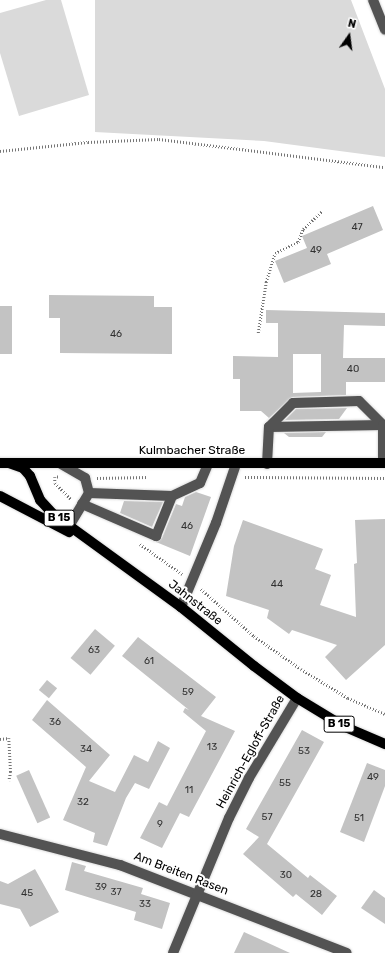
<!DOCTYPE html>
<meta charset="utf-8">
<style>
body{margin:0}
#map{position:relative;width:385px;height:953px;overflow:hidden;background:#fff;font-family:Rubik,sans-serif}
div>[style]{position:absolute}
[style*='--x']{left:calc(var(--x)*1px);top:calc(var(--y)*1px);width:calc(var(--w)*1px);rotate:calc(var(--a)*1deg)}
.green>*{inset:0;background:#dadada}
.building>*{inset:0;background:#c3c3c3;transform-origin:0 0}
.path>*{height:2.5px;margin-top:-1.25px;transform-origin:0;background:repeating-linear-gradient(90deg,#757575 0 1px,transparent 0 3px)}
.roads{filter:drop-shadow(0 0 1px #dbdbdb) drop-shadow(0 0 1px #dbdbdb)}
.minor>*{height:10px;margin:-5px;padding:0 5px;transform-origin:5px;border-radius:5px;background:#535353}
.major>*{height:10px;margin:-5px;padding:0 5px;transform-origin:5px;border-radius:5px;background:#000}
span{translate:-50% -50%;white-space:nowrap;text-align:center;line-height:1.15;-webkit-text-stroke:4px #fff;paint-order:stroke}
.number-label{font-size:10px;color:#313131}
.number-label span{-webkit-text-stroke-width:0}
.shield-label span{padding:1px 3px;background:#fff;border:1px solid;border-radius:3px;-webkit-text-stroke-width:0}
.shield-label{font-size:11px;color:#000;font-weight:700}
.street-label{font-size:12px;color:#000}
.north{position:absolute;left:329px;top:16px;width:40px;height:40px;-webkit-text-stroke:3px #fff;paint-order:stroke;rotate:14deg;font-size:11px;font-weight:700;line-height:16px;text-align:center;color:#000}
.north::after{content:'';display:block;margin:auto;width:14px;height:18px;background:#000;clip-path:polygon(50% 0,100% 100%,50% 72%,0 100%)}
</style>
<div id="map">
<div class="green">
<i style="clip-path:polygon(46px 0,61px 0,89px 95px,19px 116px,0 53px,0 13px)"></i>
<i style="clip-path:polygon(95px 0,351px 0,385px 89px,385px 157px,264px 141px,95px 132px)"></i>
</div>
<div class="building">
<i style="clip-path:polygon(373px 206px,383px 230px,327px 254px,331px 264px,284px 283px,275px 261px,307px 248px,302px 236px)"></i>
<i style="clip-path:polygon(49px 295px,154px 296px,154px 307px,172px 307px,172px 354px,60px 353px,60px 318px,49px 318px)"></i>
<i style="left:0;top:306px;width:12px;height:48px"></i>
<i style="clip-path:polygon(evenodd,266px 310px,385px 313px,385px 326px,344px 325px,343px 358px,385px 358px,385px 382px,346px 382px,346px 395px,292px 397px,269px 418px,261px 411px,240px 411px,240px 379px,233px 379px,233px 356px,278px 357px,278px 323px,266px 323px,266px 310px,293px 354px,321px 354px,321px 392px,293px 393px,293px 354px)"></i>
<i style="clip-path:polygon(347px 408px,339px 419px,285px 420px,296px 409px)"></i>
<i style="clip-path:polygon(326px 432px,322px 437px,289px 437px,284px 433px)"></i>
<i style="clip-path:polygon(196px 492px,211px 497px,190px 556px,156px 542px,162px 538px,176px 504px,182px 506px,185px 497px)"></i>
<i style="clip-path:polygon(124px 501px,163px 502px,152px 527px,120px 513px)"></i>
<i style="clip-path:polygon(385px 519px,385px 645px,346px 680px,325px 657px,337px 645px,292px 630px,289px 634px,267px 618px,269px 610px,226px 596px,234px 546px,243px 520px,323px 549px,315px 569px,331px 575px,320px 605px,356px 617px,354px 564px,357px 563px,355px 520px)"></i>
<i style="left:95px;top:629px;width:26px;height:38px;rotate:40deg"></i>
<i style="clip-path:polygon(138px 637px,216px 697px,201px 716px,235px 731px,189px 817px,180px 813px,162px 848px,140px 838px,159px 802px,167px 806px,206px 731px,183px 712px,185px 708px,189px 710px,122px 656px)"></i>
<i style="left:47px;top:680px;width:13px;height:13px;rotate:39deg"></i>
<i style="clip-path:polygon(47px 700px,110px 755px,89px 781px,115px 792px,134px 755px,148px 762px,158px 741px,170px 748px,149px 789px,135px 783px,126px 798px,107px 846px,93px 842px,95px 833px,63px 820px,86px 767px,32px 720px)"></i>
<i style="clip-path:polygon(302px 730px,324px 742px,267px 844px,308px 878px,310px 875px,337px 896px,322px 915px,296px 894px,293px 897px,243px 854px,259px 837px,246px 829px)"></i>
<i style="clip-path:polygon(367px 763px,385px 770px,385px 786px,364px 842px,340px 832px)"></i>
<i style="left:29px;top:770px;width:52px;height:14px;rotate:66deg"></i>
<i style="clip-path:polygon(72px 862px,86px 866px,84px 871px,143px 888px,141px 894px,170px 903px,162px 929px,134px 920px,136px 912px,65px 890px)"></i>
<i style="clip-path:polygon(35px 869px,59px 912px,30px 927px,20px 909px,0 904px,0 881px,8px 884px)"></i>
<i style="clip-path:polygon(374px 890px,385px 898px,385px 924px,361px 908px)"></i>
<i style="clip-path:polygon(244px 932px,290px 953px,234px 953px)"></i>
</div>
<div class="path">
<i style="--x:0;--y:151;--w:88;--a:-5.8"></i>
<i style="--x:88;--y:142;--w:71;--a:-2.4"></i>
<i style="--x:159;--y:139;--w:228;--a:7.1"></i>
<i style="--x:258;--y:333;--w:52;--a:-81.1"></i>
<i style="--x:266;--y:282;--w:30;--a:-73"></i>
<i style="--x:275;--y:253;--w:25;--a:-26"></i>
<i style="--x:298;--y:242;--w:14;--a:-69"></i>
<i style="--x:303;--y:229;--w:26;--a:-43"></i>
<i style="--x:58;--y:477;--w:3;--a:180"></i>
<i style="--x:55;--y:477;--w:6;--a:90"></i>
<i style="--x:55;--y:483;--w:23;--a:45"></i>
<i style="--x:245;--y:477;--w:140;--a:0.4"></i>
<i style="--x:97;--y:478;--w:51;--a:-1.1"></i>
<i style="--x:140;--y:544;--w:52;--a:35.5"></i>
<i style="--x:201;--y:589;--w:71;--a:41.6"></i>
<i style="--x:254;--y:636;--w:57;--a:35.1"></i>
<i style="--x:301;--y:669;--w:55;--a:31.7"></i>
<i style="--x:348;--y:698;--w:40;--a:23.4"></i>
<i style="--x:0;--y:739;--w:9;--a:-6"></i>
<i style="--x:9;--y:738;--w:34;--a:87"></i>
<i style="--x:11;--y:772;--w:9;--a:103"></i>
</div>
<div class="roads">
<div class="minor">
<i style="--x:373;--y:0;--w:32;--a:68"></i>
<i style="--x:269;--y:427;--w:114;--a:-1"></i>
<i style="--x:61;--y:464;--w:28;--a:30"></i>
<i style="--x:85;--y:478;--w:16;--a:75"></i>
<i style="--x:89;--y:493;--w:39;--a:121"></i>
<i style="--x:267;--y:464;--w:37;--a:-87"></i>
<i style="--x:269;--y:427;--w:34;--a:-45"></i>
<i style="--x:293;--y:403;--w:66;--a:-1.7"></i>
<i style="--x:359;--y:401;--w:34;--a:45"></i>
<i style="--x:383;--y:425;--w:38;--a:90"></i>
<i style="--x:89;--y:493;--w:83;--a:2.1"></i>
<i style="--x:172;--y:496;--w:31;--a:-25"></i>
<i style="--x:200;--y:483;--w:21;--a:-67"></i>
<i style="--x:82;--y:504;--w:81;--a:23.4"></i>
<i style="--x:156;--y:536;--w:43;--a:-68.2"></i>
<i style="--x:181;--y:607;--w:91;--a:-67.4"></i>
<i style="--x:216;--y:523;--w:62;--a:-71.3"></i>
<i style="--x:0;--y:834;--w:124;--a:14.5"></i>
<i style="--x:120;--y:865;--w:243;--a:21.2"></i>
<i style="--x:173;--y:953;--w:146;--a:-67.5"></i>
<i style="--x:229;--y:818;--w:45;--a:-63.4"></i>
<i style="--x:249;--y:778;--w:93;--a:-59"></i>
</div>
<div class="major">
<i style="--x:0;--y:463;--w:385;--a:0"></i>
<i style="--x:9;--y:463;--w:15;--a:20"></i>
<i style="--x:23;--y:468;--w:11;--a:49"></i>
<i style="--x:30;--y:476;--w:26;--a:67"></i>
<i style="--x:40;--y:500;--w:19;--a:47"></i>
<i style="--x:53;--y:514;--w:158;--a:36"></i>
<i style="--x:181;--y:607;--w:94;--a:38.9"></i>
<i style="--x:254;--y:666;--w:54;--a:36.7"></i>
<i style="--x:297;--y:698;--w:54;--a:31.3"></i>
<i style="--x:343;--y:726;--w:46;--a:23.2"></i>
<i style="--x:0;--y:496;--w:78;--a:27.6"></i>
</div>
</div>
<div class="number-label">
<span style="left:357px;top:228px">47</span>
<span style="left:316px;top:251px">49</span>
<span style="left:116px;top:335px">46</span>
<span style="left:353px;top:370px">40</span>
<span style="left:187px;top:527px">46</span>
<span style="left:277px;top:585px">44</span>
<span style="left:94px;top:651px">63</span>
<span style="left:149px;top:662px">61</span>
<span style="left:188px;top:693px">59</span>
<span style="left:55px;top:723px">36</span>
<span style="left:212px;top:748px">13</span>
<span style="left:86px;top:750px">34</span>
<span style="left:304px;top:752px">53</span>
<span style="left:373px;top:778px">49</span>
<span style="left:285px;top:784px">55</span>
<span style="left:189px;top:791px">11</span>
<span style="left:83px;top:803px">32</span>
<span style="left:267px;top:818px">57</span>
<span style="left:359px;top:819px">51</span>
<span style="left:160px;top:825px">9</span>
<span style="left:286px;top:876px">30</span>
<span style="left:101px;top:888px">39</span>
<span style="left:116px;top:893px">37</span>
<span style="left:27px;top:894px">45</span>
<span style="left:316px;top:895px">28</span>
<span style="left:145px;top:905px">33</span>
</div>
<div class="shield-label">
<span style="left:59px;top:518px">B 15</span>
<span style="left:339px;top:724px">B 15</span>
</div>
<div class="street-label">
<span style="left:192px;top:451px">Kulmbacher Straße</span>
<span style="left:195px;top:603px;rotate:38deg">Jahnstraße</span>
<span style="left:251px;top:752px;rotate:-61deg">Heinrich-Egloff-Straße</span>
<span style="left:181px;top:874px;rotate:21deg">Am Breiten Rasen</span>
</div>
<div class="north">N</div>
</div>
